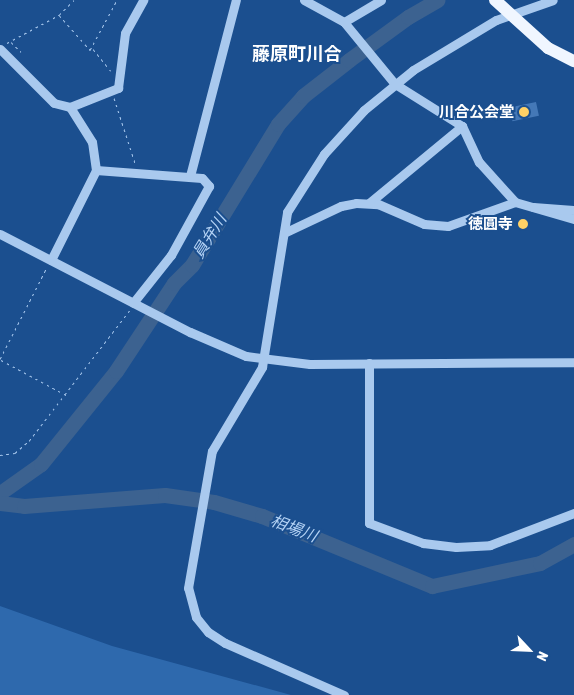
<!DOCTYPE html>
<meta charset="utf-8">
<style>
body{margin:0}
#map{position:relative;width:574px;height:695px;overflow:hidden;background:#1b4f8f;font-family:"Asap Condensed","Noto Sans JP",sans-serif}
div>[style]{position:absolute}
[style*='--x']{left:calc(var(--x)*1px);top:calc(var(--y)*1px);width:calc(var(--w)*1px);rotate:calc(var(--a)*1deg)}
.green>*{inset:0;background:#2e69ad}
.river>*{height:15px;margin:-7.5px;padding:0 7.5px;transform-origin:7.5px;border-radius:7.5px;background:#3c6290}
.building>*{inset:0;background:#4478b7;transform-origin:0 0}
.path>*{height:1px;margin-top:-0.5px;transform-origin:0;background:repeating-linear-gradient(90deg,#a9c9ee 0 2.5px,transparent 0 6.5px)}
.minor>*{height:9px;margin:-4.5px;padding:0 4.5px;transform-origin:4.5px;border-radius:4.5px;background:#a9c9ee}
.major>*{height:12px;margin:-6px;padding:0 6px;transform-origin:6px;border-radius:6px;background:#f0f6ff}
.dots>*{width:14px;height:14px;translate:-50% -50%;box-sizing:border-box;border:2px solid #1b4f8f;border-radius:50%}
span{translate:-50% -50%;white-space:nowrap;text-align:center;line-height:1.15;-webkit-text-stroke:4px #1b4f8f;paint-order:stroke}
.poi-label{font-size:15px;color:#fff;font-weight:700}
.right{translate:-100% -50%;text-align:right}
.water-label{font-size:16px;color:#b5d3f5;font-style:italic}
.quarter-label{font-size:18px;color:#fff;font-weight:700}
.north{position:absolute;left:504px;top:625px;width:50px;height:50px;-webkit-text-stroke:4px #1b4f8f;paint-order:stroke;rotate:115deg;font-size:14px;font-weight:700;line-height:20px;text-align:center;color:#fff}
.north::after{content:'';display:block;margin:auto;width:18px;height:22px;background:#fff;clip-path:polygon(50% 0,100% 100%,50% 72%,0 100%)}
</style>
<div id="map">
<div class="green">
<i style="clip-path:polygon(0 606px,112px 646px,291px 695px,0 695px)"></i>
</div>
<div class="river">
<i style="--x:0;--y:493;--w:50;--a:-35.3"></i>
<i style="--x:41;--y:464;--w:119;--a:-51.1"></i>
<i style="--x:116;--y:371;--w:105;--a:-56.6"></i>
<i style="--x:174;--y:283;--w:25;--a:-45"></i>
<i style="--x:192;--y:265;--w:165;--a:-58.6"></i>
<i style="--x:278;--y:124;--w:38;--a:-48"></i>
<i style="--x:303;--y:96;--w:58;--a:-38"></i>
<i style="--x:349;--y:60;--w:73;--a:-36.1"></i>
<i style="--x:408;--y:17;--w:34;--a:-30"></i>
<i style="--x:0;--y:503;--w:24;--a:7"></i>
<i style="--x:24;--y:506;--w:141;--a:-4.5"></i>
<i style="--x:165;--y:495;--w:49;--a:8.1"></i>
<i style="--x:214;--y:502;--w:50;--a:16.3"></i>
<i style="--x:262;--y:516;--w:184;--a:22.4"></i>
<i style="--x:432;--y:586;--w:110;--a:-12"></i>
<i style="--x:540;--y:563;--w:39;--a:-29"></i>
</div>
<div class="building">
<i style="left:536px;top:102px;width:14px;height:27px;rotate:78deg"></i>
</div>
<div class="path">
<i style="--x:59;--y:15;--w:47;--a:48.5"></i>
<i style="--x:90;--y:50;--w:57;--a:-61.6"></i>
<i style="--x:11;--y:42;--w:14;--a:45"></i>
<i style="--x:7;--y:43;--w:59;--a:-28.3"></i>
<i style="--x:59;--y:15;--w:21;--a:-45"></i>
<i style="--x:93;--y:49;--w:28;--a:51"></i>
<i style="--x:114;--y:98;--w:68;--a:72.1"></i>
<i style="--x:0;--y:359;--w:103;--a:-62.9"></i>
<i style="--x:1;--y:360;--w:74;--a:28.3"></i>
<i style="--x:0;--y:455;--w:15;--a:-8"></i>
<i style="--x:15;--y:453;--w:18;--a:-41"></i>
<i style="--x:29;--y:441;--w:165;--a:-52.4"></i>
</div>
<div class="minor">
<i style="--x:304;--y:0;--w:46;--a:28.8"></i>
<i style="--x:344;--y:22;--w:80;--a:50.6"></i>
<i style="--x:395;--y:84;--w:79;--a:32.1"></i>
<i style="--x:462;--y:126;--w:40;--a:65"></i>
<i style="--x:479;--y:162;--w:54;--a:48"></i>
<i style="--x:515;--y:202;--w:61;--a:16.1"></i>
<i style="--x:344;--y:22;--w:43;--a:-30.7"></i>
<i style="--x:0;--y:49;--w:76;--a:45"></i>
<i style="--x:54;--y:103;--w:16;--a:14"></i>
<i style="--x:96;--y:170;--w:106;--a:4.3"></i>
<i style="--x:202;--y:178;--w:11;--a:49"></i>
<i style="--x:209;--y:186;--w:79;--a:118.8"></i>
<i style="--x:171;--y:255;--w:61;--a:128.4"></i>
<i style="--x:190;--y:176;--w:182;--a:-75.4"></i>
<i style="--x:369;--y:203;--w:121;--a:-39.6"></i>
<i style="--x:533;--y:207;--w:41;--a:4.2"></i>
<i style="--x:286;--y:232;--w:61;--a:-25.3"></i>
<i style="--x:341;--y:206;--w:15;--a:-11"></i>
<i style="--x:356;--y:203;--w:22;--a:3"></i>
<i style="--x:378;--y:204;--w:50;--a:23.5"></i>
<i style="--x:424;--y:224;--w:24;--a:5"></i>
<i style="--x:448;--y:226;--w:71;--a:-19.7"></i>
<i style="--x:0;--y:234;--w:214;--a:27.3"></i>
<i style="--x:190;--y:332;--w:61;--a:23.2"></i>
<i style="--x:246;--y:356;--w:64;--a:7.1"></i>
<i style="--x:310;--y:364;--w:264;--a:-0.4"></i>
<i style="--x:51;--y:260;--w:101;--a:-63.4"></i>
<i style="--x:96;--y:170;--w:28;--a:-98"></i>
<i style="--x:92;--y:142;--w:41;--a:-122.2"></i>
<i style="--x:70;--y:107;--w:52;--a:-21.6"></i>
<i style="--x:118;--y:88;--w:55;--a:-82.7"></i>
<i style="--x:125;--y:33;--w:38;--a:-61"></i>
<i style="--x:369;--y:363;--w:160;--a:90"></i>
<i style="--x:369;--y:523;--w:58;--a:20.3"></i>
<i style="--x:423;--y:543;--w:33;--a:7"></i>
<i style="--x:456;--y:547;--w:34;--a:-3"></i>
<i style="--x:490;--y:545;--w:90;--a:-20.9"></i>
<i style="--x:344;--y:695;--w:130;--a:-156.4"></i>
<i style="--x:225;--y:643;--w:20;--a:-147"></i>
<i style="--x:208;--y:632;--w:19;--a:-129"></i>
<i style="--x:196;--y:617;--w:30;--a:-105"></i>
<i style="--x:188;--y:588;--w:139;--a:-80.1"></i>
<i style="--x:212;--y:451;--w:98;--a:-59.2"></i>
<i style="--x:262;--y:367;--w:157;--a:-80.8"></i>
<i style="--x:287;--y:212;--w:69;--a:-57.5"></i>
<i style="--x:324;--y:154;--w:59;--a:-47.7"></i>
<i style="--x:364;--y:110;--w:63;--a:-39.2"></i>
<i style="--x:413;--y:70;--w:97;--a:-31.1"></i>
<i style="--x:496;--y:20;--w:60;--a:-19.3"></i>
</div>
<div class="major">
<i style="--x:495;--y:0;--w:72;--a:42.2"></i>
<i style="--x:548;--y:48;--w:29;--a:27"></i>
</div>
<div class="dots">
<i style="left:524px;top:112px;background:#ffd166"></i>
<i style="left:523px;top:224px;background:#ffd166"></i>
</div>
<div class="poi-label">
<span class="right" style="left:514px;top:112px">川合公会堂</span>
<span class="right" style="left:513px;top:224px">徳圓寺</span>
</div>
<div class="water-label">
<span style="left:209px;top:236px;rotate:-58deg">員弁川</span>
<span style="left:294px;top:528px;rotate:21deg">相場川</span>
</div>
<div class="quarter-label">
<span style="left:297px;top:54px">藤原町川合</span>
</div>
<div class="north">N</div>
</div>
